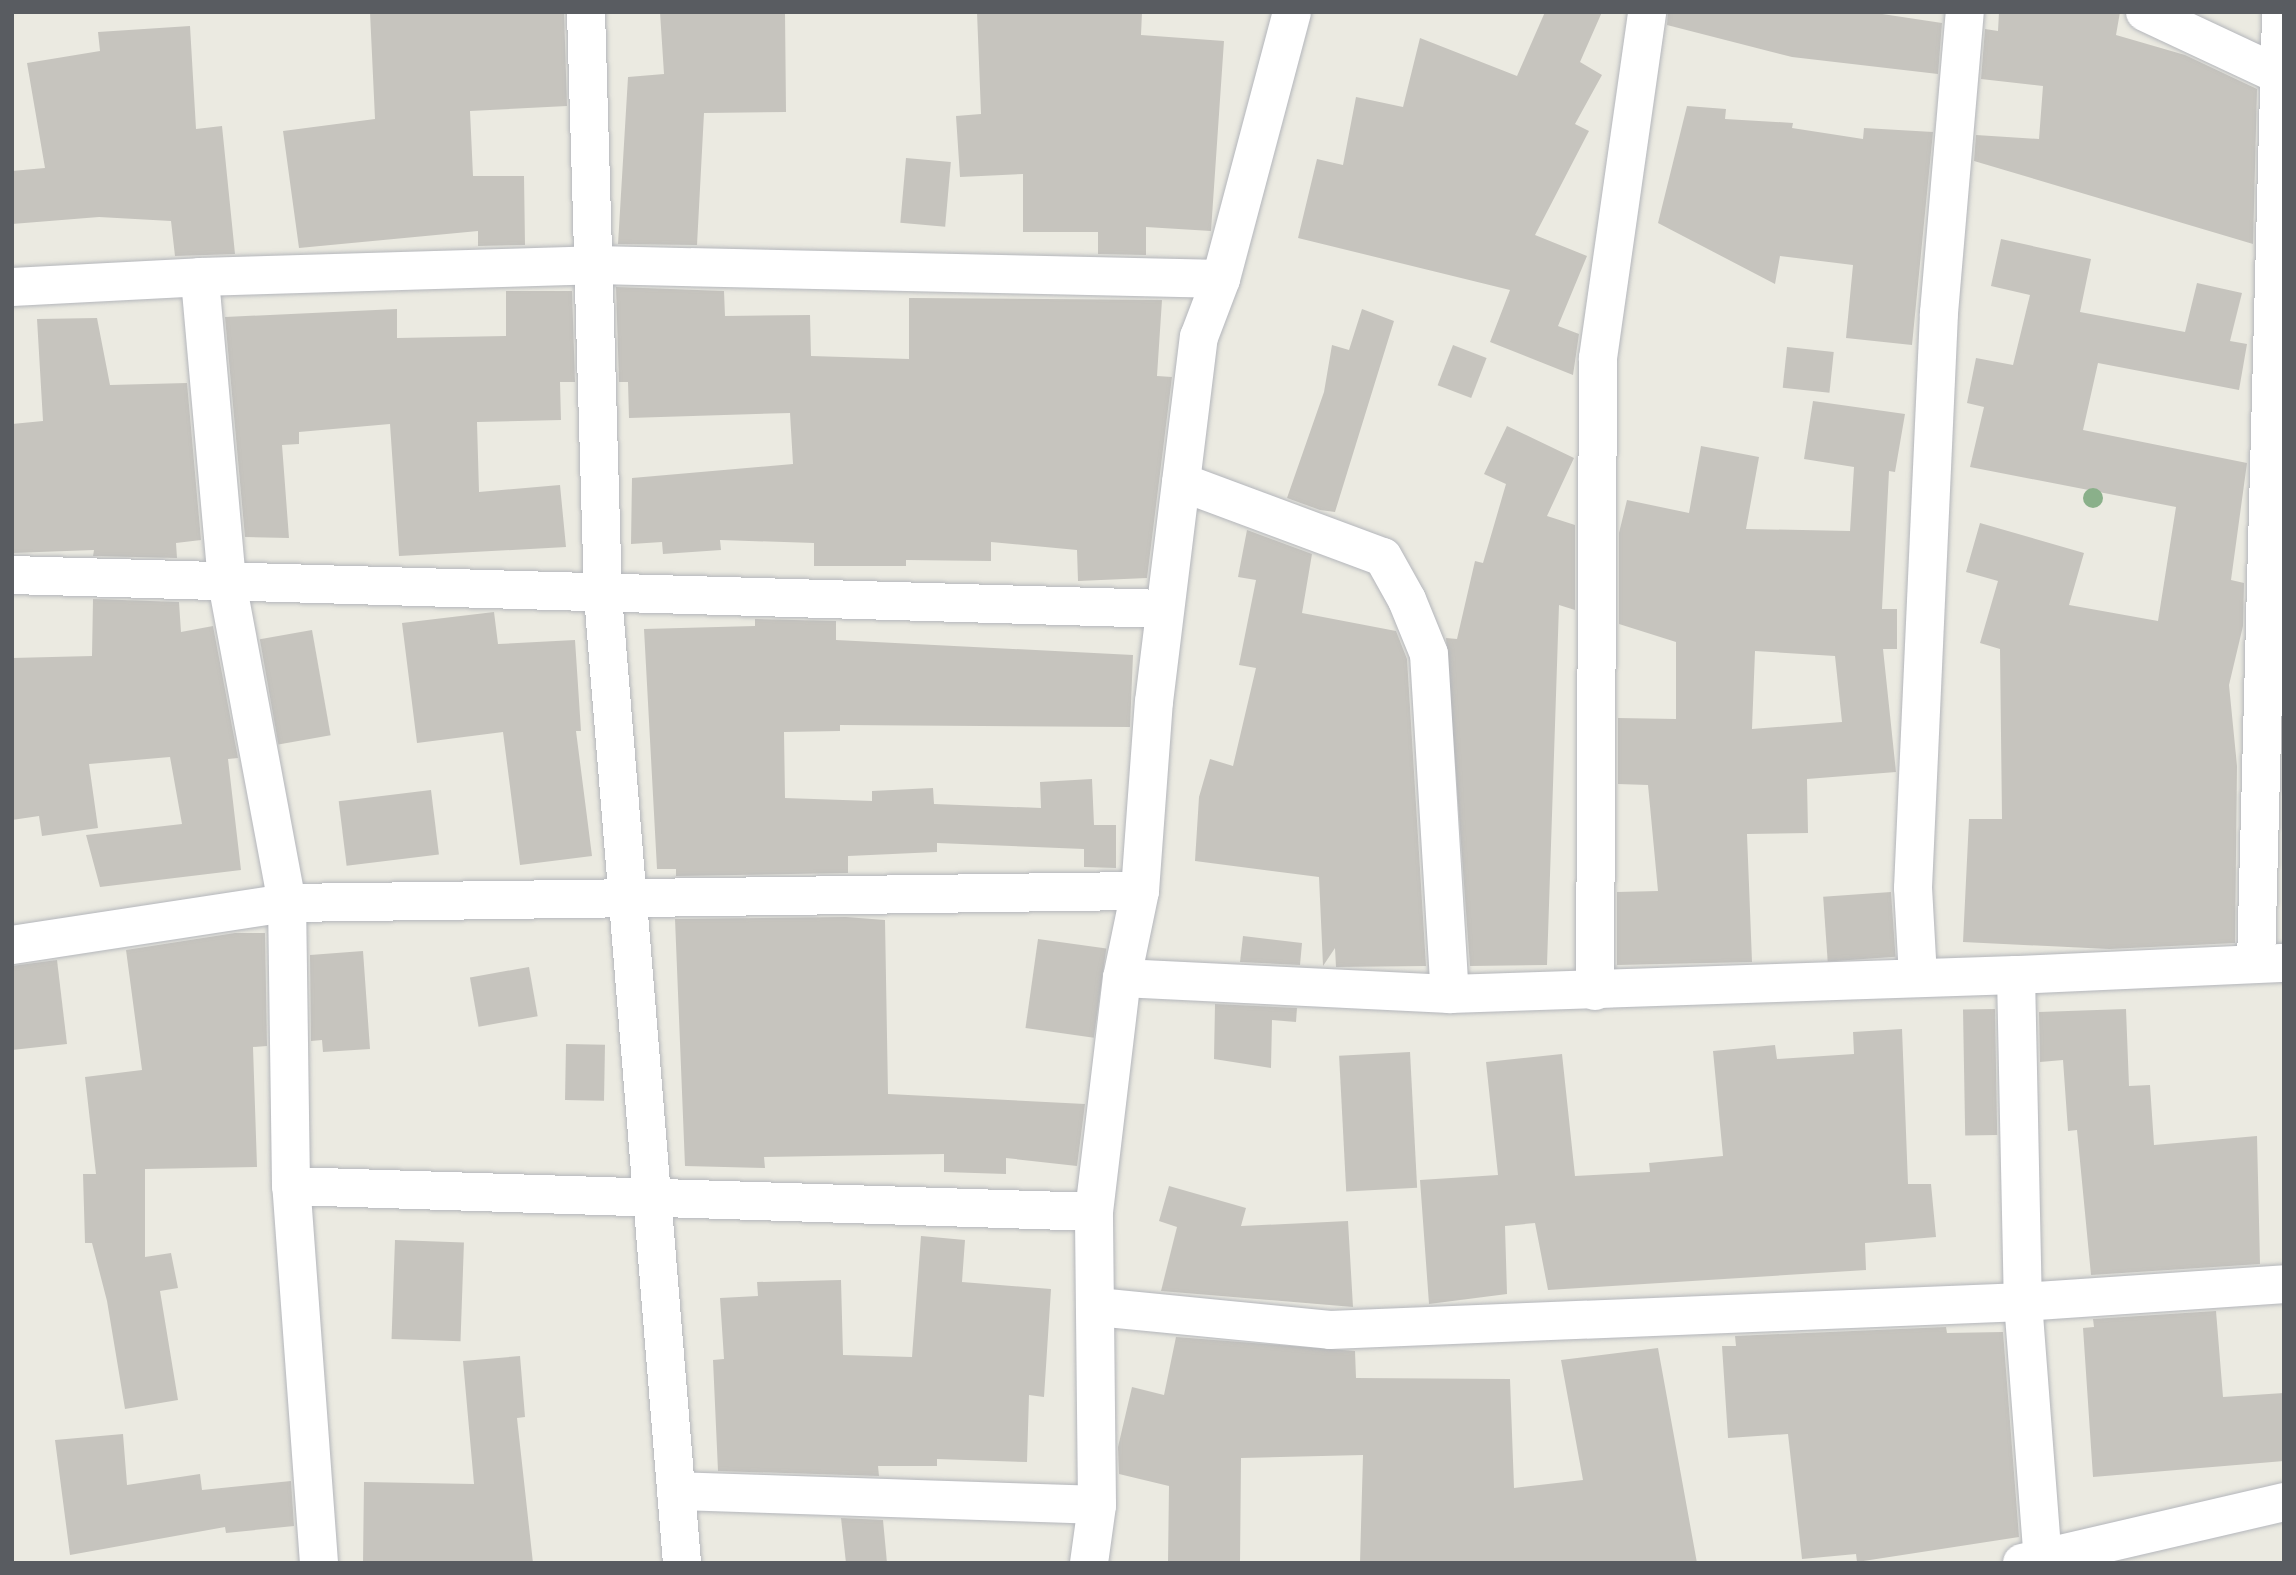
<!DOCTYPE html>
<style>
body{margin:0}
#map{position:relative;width:2296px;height:1575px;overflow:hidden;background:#ebeae1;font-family:"Varela Round",sans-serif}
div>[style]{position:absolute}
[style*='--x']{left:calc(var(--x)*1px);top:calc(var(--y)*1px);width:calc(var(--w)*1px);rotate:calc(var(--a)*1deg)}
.building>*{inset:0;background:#c6c4be;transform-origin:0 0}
.roads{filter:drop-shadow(0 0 2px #b4b6bb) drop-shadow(0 0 2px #b4b6bb)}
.minor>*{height:38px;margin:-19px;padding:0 19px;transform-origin:19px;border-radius:19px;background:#fff}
.trees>*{width:20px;height:20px;margin:-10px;border-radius:50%;background:#8ab08a}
span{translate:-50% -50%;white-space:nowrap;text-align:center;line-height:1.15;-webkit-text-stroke:7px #fff;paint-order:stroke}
.frame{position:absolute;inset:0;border:14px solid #595c61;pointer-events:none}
</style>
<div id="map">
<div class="building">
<i style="clip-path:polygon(370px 12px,564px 12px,567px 106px,470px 111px,473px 176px,524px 176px,525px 245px,478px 246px,478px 231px,299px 248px,283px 131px,375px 119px)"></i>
<i style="clip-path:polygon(660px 12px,785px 12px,786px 112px,704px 113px,697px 245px,618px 244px,628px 77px,664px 74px)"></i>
<i style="clip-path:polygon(977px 12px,1142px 12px,1141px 35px,1224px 41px,1211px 231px,1146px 227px,1146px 255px,1098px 254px,1098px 232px,1023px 232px,1023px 174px,960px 177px,956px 116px,981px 114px)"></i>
<i style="clip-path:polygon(1545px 12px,1602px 12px,1580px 62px,1602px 75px,1575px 124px,1589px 131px,1535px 235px,1587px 256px,1558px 326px,1579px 334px,1573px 375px,1490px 342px,1510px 290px,1298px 238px,1317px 159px,1343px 165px,1356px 97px,1403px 107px,1420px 38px,1517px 76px)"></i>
<i style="clip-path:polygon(1668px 12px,1869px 12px,1942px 23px,1938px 74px,1792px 57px,1667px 25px)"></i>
<i style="clip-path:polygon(1999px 12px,2120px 12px,2116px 35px,2185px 55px,2257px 89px,2253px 244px,1974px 161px,1976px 135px,2039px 139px,2043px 86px,1981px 79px,1985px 29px,1998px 31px)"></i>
<i style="clip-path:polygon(190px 26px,196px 129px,222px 126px,235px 254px,175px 256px,171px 221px,99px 217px,12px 224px,12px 171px,45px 168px,27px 63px,100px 51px,98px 32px)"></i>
<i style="clip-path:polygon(1687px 106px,1726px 109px,1725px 119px,1793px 123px,1792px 128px,1863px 139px,1864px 128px,1933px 132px,1912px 345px,1846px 338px,1853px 265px,1780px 256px,1775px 284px,1658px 223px)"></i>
<i style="left:906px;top:158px;width:45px;height:65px;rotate:5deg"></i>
<i style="clip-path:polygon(2001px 239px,2091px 259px,2080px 312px,2185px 332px,2197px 283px,2242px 293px,2230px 341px,2247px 344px,2239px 390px,2098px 363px,2083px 430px,2247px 463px,2231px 580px,2244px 583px,2243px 626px,2229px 685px,2237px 766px,2235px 943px,2109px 949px,1963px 942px,1969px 819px,2002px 819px,2000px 649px,1980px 643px,1998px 581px,1966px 572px,1980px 523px,2084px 553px,2069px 605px,2158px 621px,2176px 507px,1970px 467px,1984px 407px,1967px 403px,1976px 358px,2013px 365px,2030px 295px,1991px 286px)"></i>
<i style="clip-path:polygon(616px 287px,724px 291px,725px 316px,810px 315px,811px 356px,909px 359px,909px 298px,1162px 300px,1157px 376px,1172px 377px,1147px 578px,1078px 581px,1077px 550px,991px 542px,991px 561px,906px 560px,906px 566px,814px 566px,814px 543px,720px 540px,721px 550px,663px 554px,662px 542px,631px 544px,632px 478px,793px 464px,790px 413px,629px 418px,628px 382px,619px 382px)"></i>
<i style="clip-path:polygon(506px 291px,572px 291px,575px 382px,560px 382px,561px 420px,477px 422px,479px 492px,560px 485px,566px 547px,399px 556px,390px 424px,299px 432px,299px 444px,282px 445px,289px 538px,245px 537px,225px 317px,397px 309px,397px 338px,506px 336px)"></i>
<i style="clip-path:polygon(1362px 309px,1394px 321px,1335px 512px,1320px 510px,1287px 498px,1324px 392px,1332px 345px,1349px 350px)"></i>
<i style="clip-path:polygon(97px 318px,110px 385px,187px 383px,201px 540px,176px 543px,177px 558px,93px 556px,94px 550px,12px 553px,12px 424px,43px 421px,37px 319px)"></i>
<i style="left:1453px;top:345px;width:36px;height:43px;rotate:21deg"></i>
<i style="left:1787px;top:347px;width:47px;height:41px;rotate:6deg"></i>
<i style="clip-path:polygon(evenodd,1813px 401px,1905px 414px,1895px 472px,1889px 471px,1882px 609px,1897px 609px,1897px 649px,1883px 649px,1896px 772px,1807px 779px,1808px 833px,1747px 834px,1752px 962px,1617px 965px,1617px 892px,1658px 891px,1648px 785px,1618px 784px,1618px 718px,1676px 719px,1676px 642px,1619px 624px,1619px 533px,1627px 500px,1689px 513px,1701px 446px,1759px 457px,1746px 529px,1850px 531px,1854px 467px,1804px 459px,1813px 401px,1755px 651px,1835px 656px,1842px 722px,1752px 729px,1755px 651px)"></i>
<i style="clip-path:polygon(1507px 426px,1574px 458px,1547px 516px,1575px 525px,1575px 610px,1559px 605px,1547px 965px,1470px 966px,1446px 638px,1457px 639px,1475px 561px,1483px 563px,1506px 484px,1484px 474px)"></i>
<i style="clip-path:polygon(1247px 530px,1312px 554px,1302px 613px,1396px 631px,1407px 659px,1426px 966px,1336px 967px,1335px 948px,1323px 966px,1319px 877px,1195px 861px,1199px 797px,1210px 759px,1233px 766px,1256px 668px,1239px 665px,1256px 580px,1238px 577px)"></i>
<i style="clip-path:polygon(93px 599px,179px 602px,181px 632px,213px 626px,238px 758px,228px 759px,241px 870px,100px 887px,86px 835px,182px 824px,170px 757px,89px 764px,98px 828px,42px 836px,39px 816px,12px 820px,12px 658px,92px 656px)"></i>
<i style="clip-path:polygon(494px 612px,498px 644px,575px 640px,581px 731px,576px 731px,592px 856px,520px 865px,503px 732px,417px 743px,402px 623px)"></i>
<i style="clip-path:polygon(755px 619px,836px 621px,836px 640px,1133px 655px,1130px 727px,840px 725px,840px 731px,784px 732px,785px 798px,872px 801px,872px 791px,933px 788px,934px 804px,1041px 808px,1040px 782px,1092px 779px,1094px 825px,1116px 825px,1116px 868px,1084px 867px,1084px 849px,937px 843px,937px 852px,848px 856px,848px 873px,676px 876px,676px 869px,657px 869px,644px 629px,755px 626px)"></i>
<i style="left:312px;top:630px;width:107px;height:53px;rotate:80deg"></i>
<i style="left:431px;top:790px;width:65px;height:93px;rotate:83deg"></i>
<i style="left:1891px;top:892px;width:65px;height:68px;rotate:86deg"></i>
<i style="clip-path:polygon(846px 917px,885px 920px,888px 1094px,1085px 1104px,1077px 1166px,1006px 1158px,1006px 1174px,944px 1172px,944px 1154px,764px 1157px,765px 1168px,685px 1166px,675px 919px)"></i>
<i style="clip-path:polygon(235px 933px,265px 933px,267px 1046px,253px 1047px,257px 1167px,145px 1169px,145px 1257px,171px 1253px,178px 1288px,160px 1291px,178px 1400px,125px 1409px,107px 1301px,92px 1243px,85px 1243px,83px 1174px,96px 1174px,85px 1077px,142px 1070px,126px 950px)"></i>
<i style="clip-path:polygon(1243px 936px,1302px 943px,1300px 965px,1240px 962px)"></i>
<i style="left:1038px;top:939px;width:69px;height:90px;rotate:8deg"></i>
<i style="clip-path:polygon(363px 951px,370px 1049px,323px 1052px,322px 1040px,311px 1041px,310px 955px)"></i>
<i style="clip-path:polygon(57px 960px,67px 1044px,12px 1050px,12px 966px)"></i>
<i style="left:529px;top:967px;width:50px;height:60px;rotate:80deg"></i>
<i style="clip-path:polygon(1215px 1004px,1297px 1008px,1296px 1022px,1272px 1020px,1271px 1068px,1214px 1059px)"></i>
<i style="left:1995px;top:1009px;width:126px;height:32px;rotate:89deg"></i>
<i style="clip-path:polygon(2126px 1009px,2129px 1086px,2150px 1085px,2154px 1145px,2257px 1136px,2260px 1264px,2091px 1275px,2077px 1130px,2068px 1131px,2063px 1060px,2040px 1062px,2039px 1012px)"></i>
<i style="clip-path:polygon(1902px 1029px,1908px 1184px,1931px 1184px,1936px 1237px,1865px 1243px,1866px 1270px,1548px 1290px,1535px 1223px,1505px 1226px,1507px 1294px,1429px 1304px,1420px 1180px,1498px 1175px,1486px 1062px,1562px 1054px,1575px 1176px,1650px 1172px,1649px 1163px,1723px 1156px,1713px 1051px,1775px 1045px,1777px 1059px,1854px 1054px,1853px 1032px)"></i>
<i style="left:566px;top:1044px;width:39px;height:56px;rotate:1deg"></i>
<i style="left:1410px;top:1052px;width:136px;height:71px;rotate:87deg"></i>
<i style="clip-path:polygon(1169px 1186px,1246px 1208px,1241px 1226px,1348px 1221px,1353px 1307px,1161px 1291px,1177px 1227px,1159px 1221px)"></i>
<i style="clip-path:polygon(921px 1236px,965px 1240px,962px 1282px,1051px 1289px,1044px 1397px,1029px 1395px,1027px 1462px,937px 1459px,937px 1466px,878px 1466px,879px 1476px,718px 1471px,713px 1360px,724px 1359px,720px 1298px,758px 1296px,757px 1282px,841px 1280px,843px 1355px,912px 1357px)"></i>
<i style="left:395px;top:1240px;width:69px;height:99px;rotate:2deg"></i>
<i style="clip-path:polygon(2216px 1311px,2223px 1397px,2284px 1393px,2284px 1461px,2093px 1477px,2083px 1328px,2094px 1327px,2093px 1319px)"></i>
<i style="clip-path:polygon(1946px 1327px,1947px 1333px,2003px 1332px,2019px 1537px,1857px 1562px,1856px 1554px,1802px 1559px,1788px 1434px,1728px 1438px,1722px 1346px,1736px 1346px,1735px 1336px)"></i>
<i style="clip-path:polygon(1176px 1337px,1355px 1351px,1356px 1378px,1510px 1379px,1514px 1488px,1583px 1480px,1561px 1360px,1658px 1348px,1697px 1563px,1360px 1563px,1363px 1455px,1241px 1458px,1240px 1563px,1168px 1563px,1169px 1486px,1119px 1474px,1118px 1447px,1132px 1387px,1164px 1395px)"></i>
<i style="clip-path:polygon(520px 1356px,525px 1417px,517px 1418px,533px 1563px,363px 1563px,364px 1482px,474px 1484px,463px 1361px)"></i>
<i style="clip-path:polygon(123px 1434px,127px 1485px,200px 1474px,202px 1490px,291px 1481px,294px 1526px,226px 1533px,225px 1527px,70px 1555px,55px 1440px)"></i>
<i style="clip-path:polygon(841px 1518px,883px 1520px,887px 1563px,846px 1563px)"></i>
</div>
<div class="roads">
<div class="minor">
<i style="--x:586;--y:12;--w:584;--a:88.33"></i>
<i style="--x:603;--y:596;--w:970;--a:85.33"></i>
<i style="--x:2145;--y:12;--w:153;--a:25.1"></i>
<i style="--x:12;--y:287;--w:188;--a:-3"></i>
<i style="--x:1181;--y:482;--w:215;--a:20.4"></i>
<i style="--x:1383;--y:557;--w:49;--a:60.8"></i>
<i style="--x:1407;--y:600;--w:58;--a:67.8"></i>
<i style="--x:1429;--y:654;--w:341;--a:86.5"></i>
<i style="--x:12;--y:575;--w:1153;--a:1.69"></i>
<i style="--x:12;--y:945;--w:278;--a:-8.7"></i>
<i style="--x:287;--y:903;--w:327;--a:-100.6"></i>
<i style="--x:227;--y:582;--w:306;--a:-95.1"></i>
<i style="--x:200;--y:277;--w:395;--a:-1.7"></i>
<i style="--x:595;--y:265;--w:626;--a:1.28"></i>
<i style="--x:2256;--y:963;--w:951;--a:-88.49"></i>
<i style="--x:2016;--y:975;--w:268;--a:-2.6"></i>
<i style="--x:1918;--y:977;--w:89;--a:-93.2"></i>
<i style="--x:1913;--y:888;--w:576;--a:-87.41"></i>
<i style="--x:1939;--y:313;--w:302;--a:-85.1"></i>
<i style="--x:1122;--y:978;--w:328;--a:2.8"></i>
<i style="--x:1450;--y:994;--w:566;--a:-1.92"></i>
<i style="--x:2016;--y:975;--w:327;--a:88.8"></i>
<i style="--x:2023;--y:1302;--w:262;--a:85.6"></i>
<i style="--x:1595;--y:991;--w:633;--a:-89.73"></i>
<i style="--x:1598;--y:358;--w:349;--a:-81.9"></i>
<i style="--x:291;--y:1186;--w:803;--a:1.85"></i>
<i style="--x:1097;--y:1307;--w:234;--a:5.6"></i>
<i style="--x:1330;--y:1330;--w:694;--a:-2.31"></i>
<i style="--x:2023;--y:1302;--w:262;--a:-3.9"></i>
<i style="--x:676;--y:1491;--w:421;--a:1.9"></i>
<i style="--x:319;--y:1563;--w:378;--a:-94.2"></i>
<i style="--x:291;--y:1186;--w:283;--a:-90.8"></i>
<i style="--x:287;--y:903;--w:853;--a:-0.81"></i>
<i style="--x:1089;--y:1563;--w:59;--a:-82.1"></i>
<i style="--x:1097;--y:1505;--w:293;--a:-90.6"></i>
<i style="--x:1094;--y:1212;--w:236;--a:-83.2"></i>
<i style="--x:1122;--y:978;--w:89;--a:-78.3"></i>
<i style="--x:1140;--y:891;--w:190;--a:-85.8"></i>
<i style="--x:1154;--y:702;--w:368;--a:-83"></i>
<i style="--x:1199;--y:337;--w:62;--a:-69.2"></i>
<i style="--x:1221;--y:279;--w:276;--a:-75.1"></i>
<i style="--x:2022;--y:1563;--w:269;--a:-13.1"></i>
</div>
</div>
<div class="trees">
<i style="left:2093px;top:498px"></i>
</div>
<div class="frame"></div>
</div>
